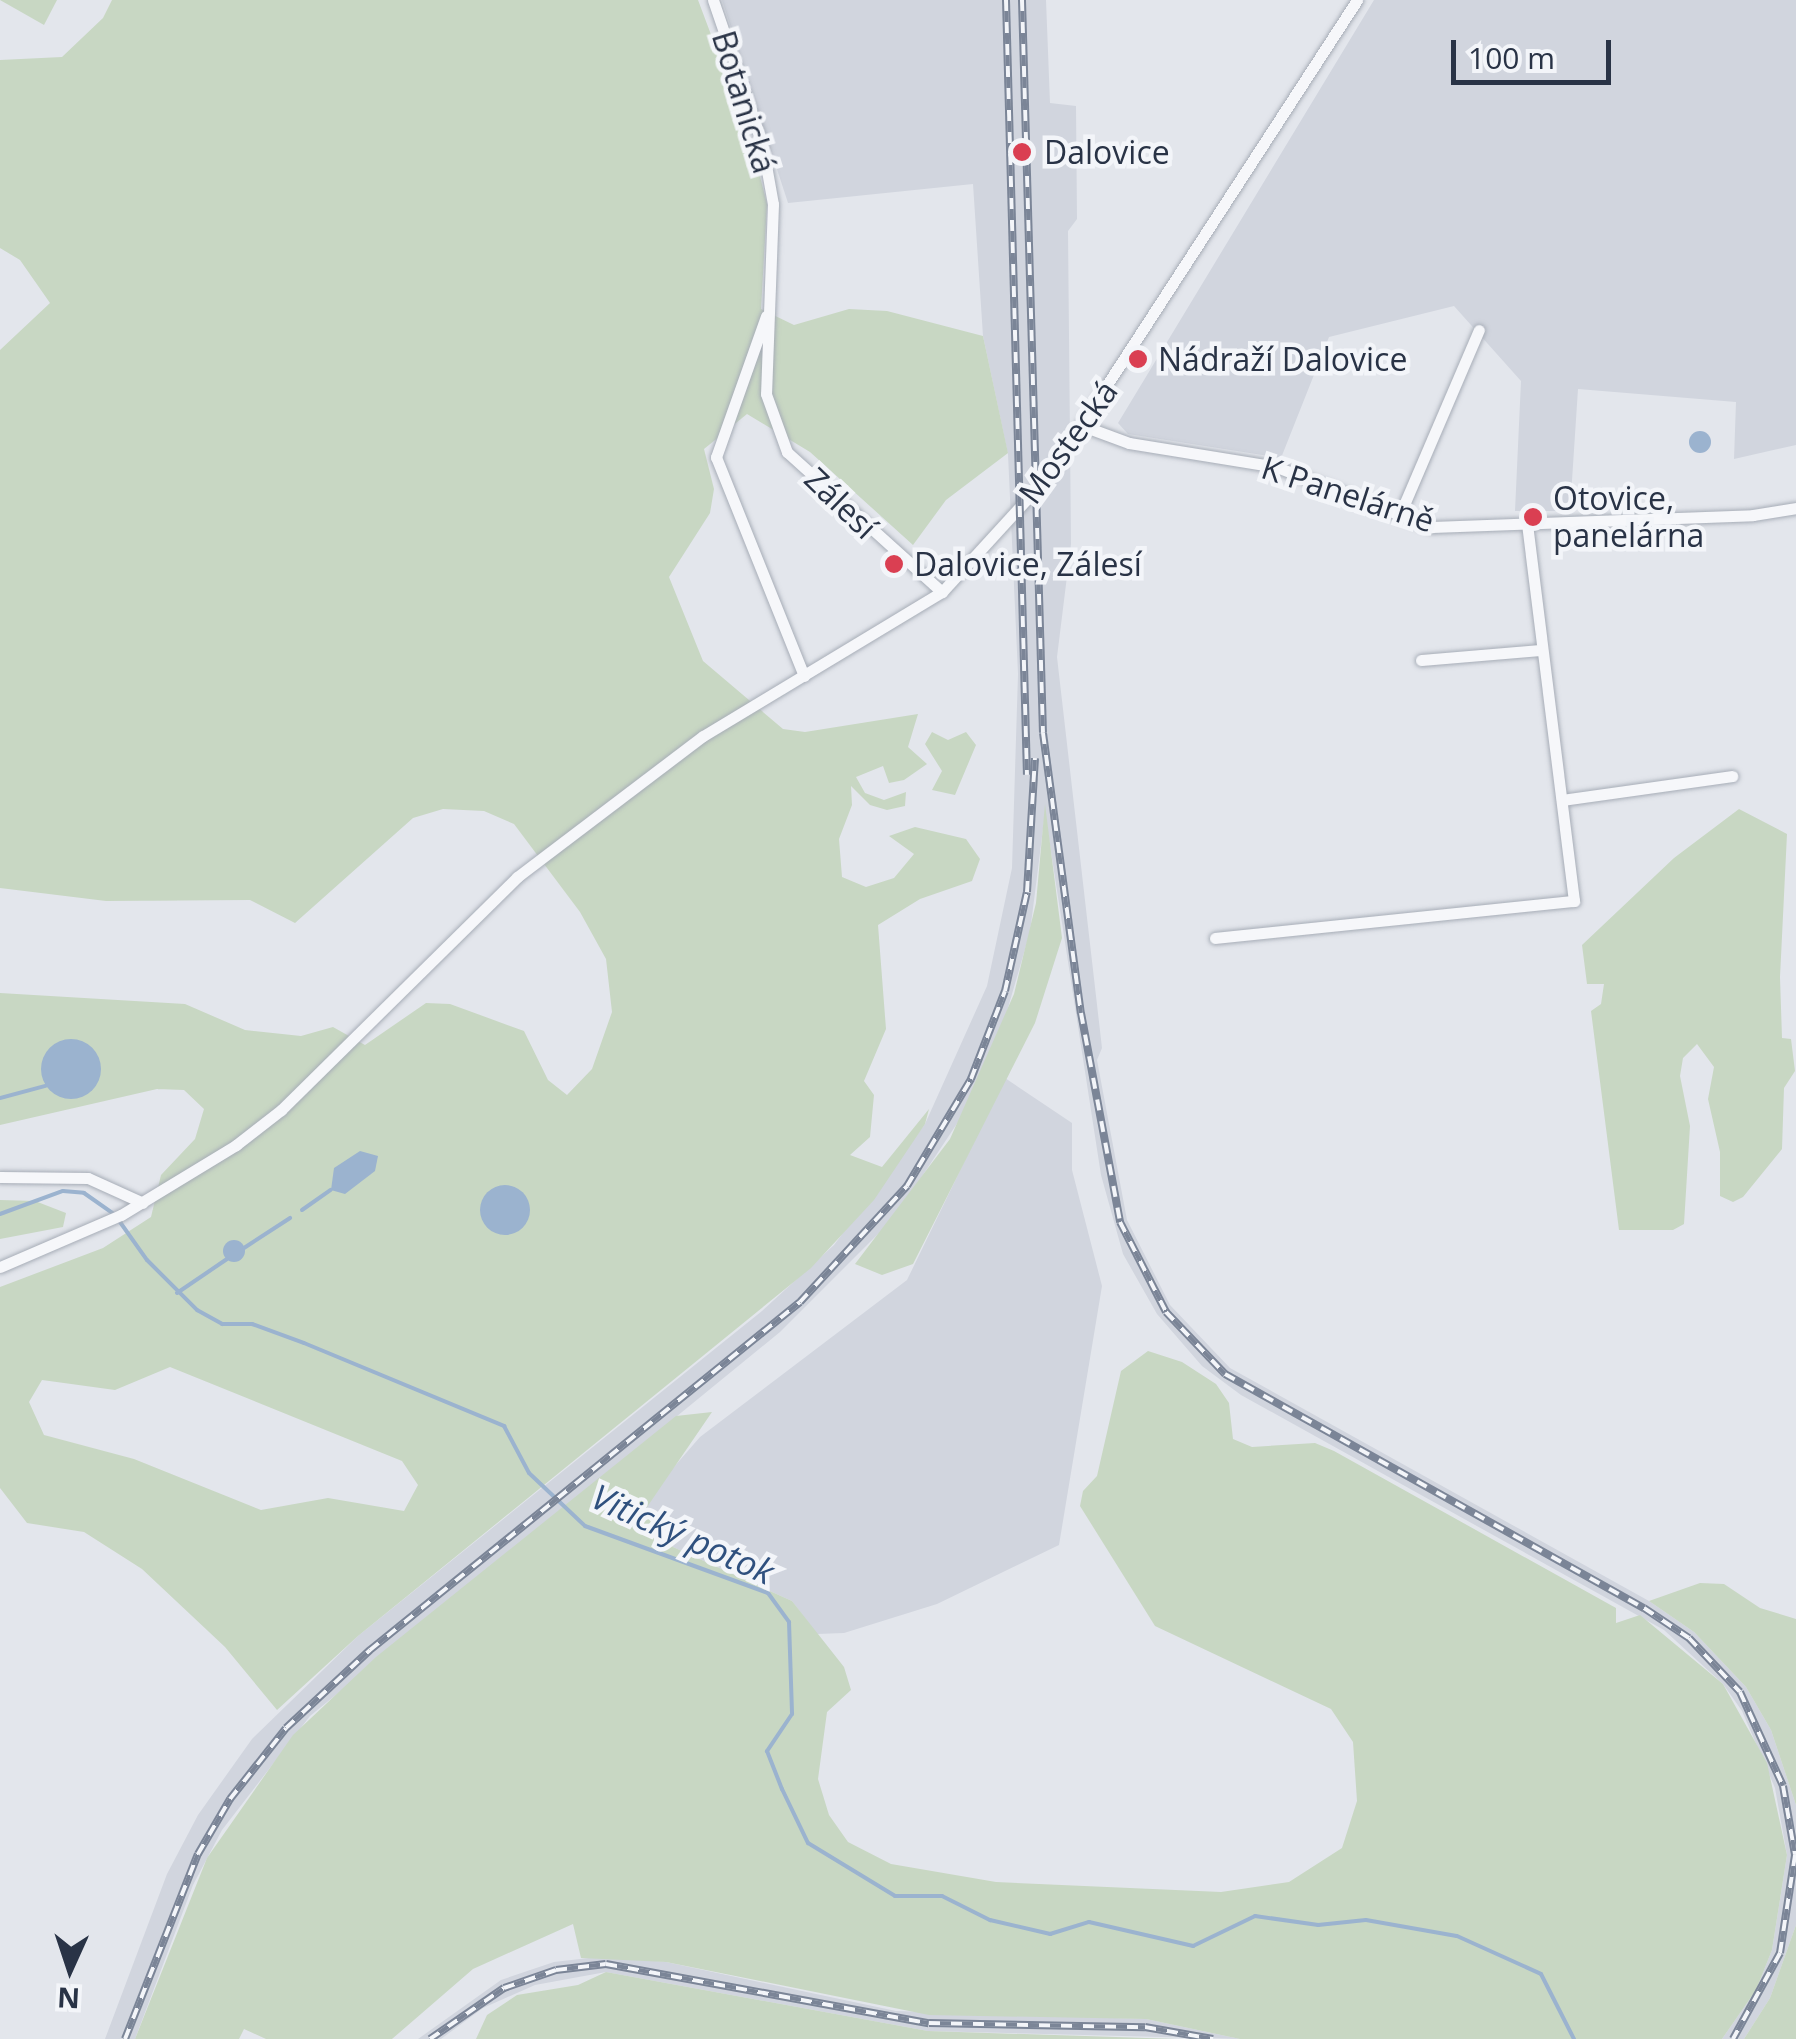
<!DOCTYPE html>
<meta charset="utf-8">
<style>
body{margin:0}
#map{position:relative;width:1796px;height:2039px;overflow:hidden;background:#e3e6ec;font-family:"Open Sans",sans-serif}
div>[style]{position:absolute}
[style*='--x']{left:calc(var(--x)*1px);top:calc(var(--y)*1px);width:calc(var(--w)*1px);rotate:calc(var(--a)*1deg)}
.built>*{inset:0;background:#d1d5de}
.green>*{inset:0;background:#c8d7c3}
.water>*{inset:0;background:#9bb3cf}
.round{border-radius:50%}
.stream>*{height:4px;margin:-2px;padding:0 2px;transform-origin:2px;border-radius:2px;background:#9bb3cf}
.roads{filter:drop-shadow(0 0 2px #a7adb7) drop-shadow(0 0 2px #a7adb7)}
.minor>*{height:11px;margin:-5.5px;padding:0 5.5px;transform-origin:5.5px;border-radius:5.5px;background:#f6f7fa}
.rail>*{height:8px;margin-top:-4px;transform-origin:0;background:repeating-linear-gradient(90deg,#f3f5f9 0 11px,#7b8597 0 22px);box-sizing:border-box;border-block:2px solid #7b8597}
.dots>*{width:28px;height:28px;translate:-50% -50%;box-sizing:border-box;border:5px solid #f3f5f9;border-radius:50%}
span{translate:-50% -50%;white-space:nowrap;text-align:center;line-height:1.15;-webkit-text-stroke:9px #f3f5f9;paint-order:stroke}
.street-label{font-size:32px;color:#293346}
.poi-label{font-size:32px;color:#293346}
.left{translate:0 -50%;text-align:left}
.water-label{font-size:35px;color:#2f507e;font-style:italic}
.north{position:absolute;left:20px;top:1919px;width:100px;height:100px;-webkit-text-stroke:8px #f3f5f9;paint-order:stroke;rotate:183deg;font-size:28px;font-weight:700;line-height:40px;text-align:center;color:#293346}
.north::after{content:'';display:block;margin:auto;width:35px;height:45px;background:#293346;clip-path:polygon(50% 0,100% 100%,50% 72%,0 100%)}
.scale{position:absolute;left:1451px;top:40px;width:160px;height:45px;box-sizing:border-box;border:5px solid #293346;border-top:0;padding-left:12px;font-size:30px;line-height:35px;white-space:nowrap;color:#293346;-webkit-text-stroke:8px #f3f5f9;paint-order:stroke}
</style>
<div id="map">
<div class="built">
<i style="clip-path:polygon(722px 0,1046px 0,1050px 103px,1076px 106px,1077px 219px,1068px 231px,1071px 544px,1057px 657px,1102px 1048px,1097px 1060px,1127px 1220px,1170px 1305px,1230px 1368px,1649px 1601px,1694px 1632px,1746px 1687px,1771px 1730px,1796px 1805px,1796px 1925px,1770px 1998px,1744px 2039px,1722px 2039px,1756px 1990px,1772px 1950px,1787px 1855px,1775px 1788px,1742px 1711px,1723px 1684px,1664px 1630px,1241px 1395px,1202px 1366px,1157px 1314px,1123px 1254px,1101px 1175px,1045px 813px,1030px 932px,1003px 1025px,966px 1110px,895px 1217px,780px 1332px,310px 1716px,222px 1830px,193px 1885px,135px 2039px,105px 2039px,167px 1874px,198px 1815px,252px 1739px,358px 1636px,762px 1311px,834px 1245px,925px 1124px,987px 986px,1012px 868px,1018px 674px,1008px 454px,983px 336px,973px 184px,788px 203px)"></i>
<i style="clip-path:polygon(1374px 0,1796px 0,1796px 445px,1734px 459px,1736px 402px,1578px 389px,1570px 511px,1515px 511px,1521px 381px,1454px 306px,1329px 337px,1281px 458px,1128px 434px,1118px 423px)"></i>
<i style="clip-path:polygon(1005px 1078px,1072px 1123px,1072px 1170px,1102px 1286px,1059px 1545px,937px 1604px,844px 1633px,817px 1634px,792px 1601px,673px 1547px,645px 1510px,653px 1491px,700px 1437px,907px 1280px)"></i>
<i style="clip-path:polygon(606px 1956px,666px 1962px,896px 2011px,1146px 2019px,1240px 2039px,928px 2031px,606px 1972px,535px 1985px,483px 2008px,441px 2039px,418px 2039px,501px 1980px,554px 1962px)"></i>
</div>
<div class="green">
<i style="clip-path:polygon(0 0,57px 0,44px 25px)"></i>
<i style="clip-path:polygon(evenodd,112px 0,698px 0,751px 141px,767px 204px,761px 309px,794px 325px,849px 309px,887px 311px,983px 336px,1008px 453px,946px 500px,913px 545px,810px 452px,747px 414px,704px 449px,714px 489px,710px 513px,669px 577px,703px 661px,783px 729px,805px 732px,918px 714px,908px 747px,927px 764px,904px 780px,889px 783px,883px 766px,856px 777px,865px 793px,884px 800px,906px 792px,905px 806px,887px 810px,870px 805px,851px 786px,852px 805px,839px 839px,842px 877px,866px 887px,894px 878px,914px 854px,889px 836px,915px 827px,966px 839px,980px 859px,972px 881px,920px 899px,878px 925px,886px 1029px,864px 1081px,874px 1095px,870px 1137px,850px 1155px,882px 1167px,929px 1109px,925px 1124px,874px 1200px,811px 1268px,358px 1636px,277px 1710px,225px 1647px,142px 1569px,84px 1532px,27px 1523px,0 1488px,0 1287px,103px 1248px,151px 1217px,161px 1175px,195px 1139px,204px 1109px,184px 1090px,157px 1089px,0 1125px,0 993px,185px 1004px,245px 1030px,301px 1036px,333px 1027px,365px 1045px,426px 1003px,450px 1004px,524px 1031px,548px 1080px,567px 1095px,592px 1069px,612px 1012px,606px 959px,580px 912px,514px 824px,484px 811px,443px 809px,413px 818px,295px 923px,250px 900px,106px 901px,0 888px,0 350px,50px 303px,20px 260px,0 248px,0 60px,62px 57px,103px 18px,112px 0,170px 1367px,402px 1461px,418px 1485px,404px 1511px,328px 1498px,261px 1510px,134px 1459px,44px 1435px,29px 1402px,42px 1380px,115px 1390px,170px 1367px)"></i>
<i style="clip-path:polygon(932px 732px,948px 740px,966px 732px,976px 745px,955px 795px,932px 790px,942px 771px,925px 744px)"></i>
<i style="clip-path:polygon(1045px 804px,1062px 938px,1035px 1023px,913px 1264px,882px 1275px,855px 1264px,950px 1139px,1014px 994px,1036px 903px)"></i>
<i style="clip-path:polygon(1739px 809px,1787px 834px,1780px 977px,1782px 1038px,1791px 1039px,1795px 1071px,1784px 1088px,1782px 1149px,1743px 1197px,1733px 1202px,1720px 1196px,1720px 1152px,1708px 1099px,1714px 1067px,1697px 1044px,1683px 1058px,1680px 1076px,1690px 1126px,1684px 1224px,1673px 1230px,1619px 1230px,1591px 1011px,1601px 1004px,1604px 984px,1587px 984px,1582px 945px,1674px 858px)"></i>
<i style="clip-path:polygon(0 1200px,35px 1201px,66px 1213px,63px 1227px,0 1239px)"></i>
<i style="clip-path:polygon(1148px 1351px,1182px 1362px,1216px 1384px,1229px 1403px,1233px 1439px,1252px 1447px,1315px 1443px,1334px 1451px,1616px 1608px,1616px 1623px,1640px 1615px,1723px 1684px,1767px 1763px,1787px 1855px,1772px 1950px,1756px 1990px,1722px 2039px,1240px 2039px,1146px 2019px,929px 2015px,666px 1962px,581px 1958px,573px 1924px,473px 1969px,392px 2039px,266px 2039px,244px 2029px,239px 2039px,135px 2039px,207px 1858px,293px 1735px,376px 1657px,676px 1416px,712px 1412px,645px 1510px,673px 1547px,792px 1601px,844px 1667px,851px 1690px,827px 1712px,818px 1779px,829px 1815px,848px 1842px,891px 1864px,996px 1882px,1221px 1892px,1289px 1882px,1342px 1848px,1357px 1801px,1353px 1742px,1331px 1709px,1155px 1626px,1080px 1506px,1083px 1491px,1097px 1476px,1121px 1371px)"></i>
<i style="clip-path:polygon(1700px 1583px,1724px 1584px,1760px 1608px,1796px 1619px,1796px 1805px,1771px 1730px,1746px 1687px,1694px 1632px,1649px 1601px)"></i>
<i style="clip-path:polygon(1796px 1925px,1796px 2039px,1744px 2039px,1770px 1998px)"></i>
<i style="clip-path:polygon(606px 1972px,928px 2031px,1177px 2039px,476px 2039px,487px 2015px,517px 1995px,578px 1985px)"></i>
</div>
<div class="water">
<i class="round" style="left:1689px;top:431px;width:22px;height:22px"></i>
<i class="round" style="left:41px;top:1039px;width:60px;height:60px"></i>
<i style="clip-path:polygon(360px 1151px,378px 1156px,375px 1171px,345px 1194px,331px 1190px,334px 1168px)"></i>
<i class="round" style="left:480px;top:1185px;width:50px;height:50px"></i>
<i class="round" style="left:223px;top:1240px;width:22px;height:22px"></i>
</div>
<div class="stream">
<i style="--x:0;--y:1098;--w:47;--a:-14.9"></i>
<i style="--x:302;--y:1210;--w:35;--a:-35"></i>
<i style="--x:0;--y:1214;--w:67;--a:-20.1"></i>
<i style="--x:63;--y:1191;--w:21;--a:5"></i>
<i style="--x:84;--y:1193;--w:38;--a:35"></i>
<i style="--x:115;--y:1215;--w:55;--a:54.6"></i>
<i style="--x:147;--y:1260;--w:71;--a:45"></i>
<i style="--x:197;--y:1310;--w:29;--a:29"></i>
<i style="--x:222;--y:1324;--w:30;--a:0"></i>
<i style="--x:252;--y:1324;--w:55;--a:20.1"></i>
<i style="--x:304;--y:1343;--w:217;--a:22.5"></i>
<i style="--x:504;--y:1426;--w:53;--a:62"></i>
<i style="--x:529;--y:1473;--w:77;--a:43.4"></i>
<i style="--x:585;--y:1526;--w:195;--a:20.1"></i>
<i style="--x:768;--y:1593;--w:36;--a:54"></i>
<i style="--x:789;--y:1622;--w:92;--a:88.1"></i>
<i style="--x:792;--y:1714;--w:45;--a:124"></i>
<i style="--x:767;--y:1751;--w:41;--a:68.5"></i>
<i style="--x:782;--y:1789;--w:60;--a:64.3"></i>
<i style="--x:808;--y:1843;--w:102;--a:31.3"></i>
<i style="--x:895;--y:1896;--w:47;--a:0"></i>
<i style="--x:942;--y:1896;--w:54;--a:26.6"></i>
<i style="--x:990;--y:1920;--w:62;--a:13.1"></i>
<i style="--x:1050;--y:1934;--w:41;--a:-17.1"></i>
<i style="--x:1089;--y:1922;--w:107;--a:13"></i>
<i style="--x:1193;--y:1946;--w:69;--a:-25.8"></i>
<i style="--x:1255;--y:1916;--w:64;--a:8.1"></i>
<i style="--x:1318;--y:1925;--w:48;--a:-5.9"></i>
<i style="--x:1366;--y:1920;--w:92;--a:10"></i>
<i style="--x:1457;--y:1936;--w:92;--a:24.3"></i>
<i style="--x:1541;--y:1974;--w:73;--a:63.1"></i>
<i style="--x:244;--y:1248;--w:55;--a:-33.1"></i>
<i style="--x:177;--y:1293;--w:60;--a:-34.2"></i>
</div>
<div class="roads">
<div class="minor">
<i style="--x:713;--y:0;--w:151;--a:71.1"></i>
<i style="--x:762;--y:143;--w:62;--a:79.8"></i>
<i style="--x:773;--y:204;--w:190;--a:92.1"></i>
<i style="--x:766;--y:394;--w:62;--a:70.1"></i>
<i style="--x:787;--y:452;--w:209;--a:42.1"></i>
<i style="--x:766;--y:316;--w:150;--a:109.5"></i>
<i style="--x:716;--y:457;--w:236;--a:68.1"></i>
<i style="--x:1083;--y:426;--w:49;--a:20.3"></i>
<i style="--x:1129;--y:443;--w:150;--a:9.2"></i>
<i style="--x:1277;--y:467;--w:166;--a:21.2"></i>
<i style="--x:1432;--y:527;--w:321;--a:-2.1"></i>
<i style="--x:1753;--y:515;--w:44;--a:-9.2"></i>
<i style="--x:1400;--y:514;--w:200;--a:-66.8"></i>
<i style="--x:1421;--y:660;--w:120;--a:-4.8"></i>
<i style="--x:1562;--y:800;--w:172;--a:-8"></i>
<i style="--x:1215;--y:938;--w:361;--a:-5.9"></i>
<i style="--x:1574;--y:901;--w:379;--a:-97.1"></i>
<i style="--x:0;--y:1177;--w:88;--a:0.7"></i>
<i style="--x:88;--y:1178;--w:60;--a:24.4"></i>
<i style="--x:0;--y:1267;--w:132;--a:-23.3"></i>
<i style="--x:121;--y:1215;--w:135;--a:-31.3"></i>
<i style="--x:236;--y:1145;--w:57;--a:-37.9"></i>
<i style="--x:281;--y:1110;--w:332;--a:-44.6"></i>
<i style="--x:517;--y:877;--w:233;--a:-37.2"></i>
<i style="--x:703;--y:736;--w:279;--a:-31.1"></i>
<i style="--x:942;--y:592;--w:156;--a:-47.6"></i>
<i style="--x:1047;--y:477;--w:569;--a:-56.98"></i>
</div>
</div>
<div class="rail">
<i style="--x:1006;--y:0;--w:775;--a:88.45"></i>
<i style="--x:1022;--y:0;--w:733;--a:88.36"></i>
<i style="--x:1043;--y:733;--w:283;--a:82.3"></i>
<i style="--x:1081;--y:1013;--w:213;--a:79.4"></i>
<i style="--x:1120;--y:1222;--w:101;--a:62.9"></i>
<i style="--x:1166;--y:1312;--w:86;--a:46.4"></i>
<i style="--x:1225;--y:1374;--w:480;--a:29.2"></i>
<i style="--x:1644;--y:1608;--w:54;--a:33.7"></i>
<i style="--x:1689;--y:1638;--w:74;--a:46.6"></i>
<i style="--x:1740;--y:1692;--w:103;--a:65.4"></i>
<i style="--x:1783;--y:1786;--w:70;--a:80.1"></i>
<i style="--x:1795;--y:1855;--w:99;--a:98.7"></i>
<i style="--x:1780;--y:1953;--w:98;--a:118.7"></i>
<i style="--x:125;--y:2039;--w:199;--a:-68.5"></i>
<i style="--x:198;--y:1854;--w:64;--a:-59.8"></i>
<i style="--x:230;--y:1799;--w:90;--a:-51.7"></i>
<i style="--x:286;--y:1728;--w:115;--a:-42.9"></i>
<i style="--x:370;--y:1650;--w:553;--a:-38.98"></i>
<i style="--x:800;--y:1302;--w:158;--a:-47.3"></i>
<i style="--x:907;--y:1186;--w:125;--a:-59.1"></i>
<i style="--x:971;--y:1079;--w:94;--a:-68.9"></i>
<i style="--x:1005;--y:991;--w:101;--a:-77.5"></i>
<i style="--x:1027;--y:892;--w:134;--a:-86.6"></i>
<i style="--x:430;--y:2039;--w:90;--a:-34.6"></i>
<i style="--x:504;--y:1988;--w:55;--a:-19.1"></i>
<i style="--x:556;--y:1970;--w:50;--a:-6.8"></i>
<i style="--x:606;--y:1964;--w:328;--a:10.4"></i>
<i style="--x:929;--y:2023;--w:216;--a:1.1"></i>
<i style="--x:1145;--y:2027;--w:69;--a:10"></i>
</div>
<div class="dots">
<i style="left:1022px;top:152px;background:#da3f52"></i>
<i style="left:1138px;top:359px;background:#da3f52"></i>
<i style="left:1533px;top:517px;background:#da3f52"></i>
<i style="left:894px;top:564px;background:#da3f52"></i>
</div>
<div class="street-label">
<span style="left:744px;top:102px;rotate:73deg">Botanická</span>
<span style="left:1068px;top:442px;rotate:-54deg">Mostecká</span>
<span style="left:1348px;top:494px;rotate:18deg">K Panelárně</span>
<span style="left:841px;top:503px;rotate:44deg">Zálesí</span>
</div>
<div class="poi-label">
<span class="left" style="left:1044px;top:152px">Dalovice</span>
<span class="left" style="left:1158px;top:359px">Nádraží Dalovice</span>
<span class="left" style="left:1553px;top:517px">Otovice,<br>panelárna</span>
<span class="left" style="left:914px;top:564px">Dalovice, Zálesí</span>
</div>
<div class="water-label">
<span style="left:683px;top:1534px;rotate:24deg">Vitický potok</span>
</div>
<div class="north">N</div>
<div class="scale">100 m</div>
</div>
